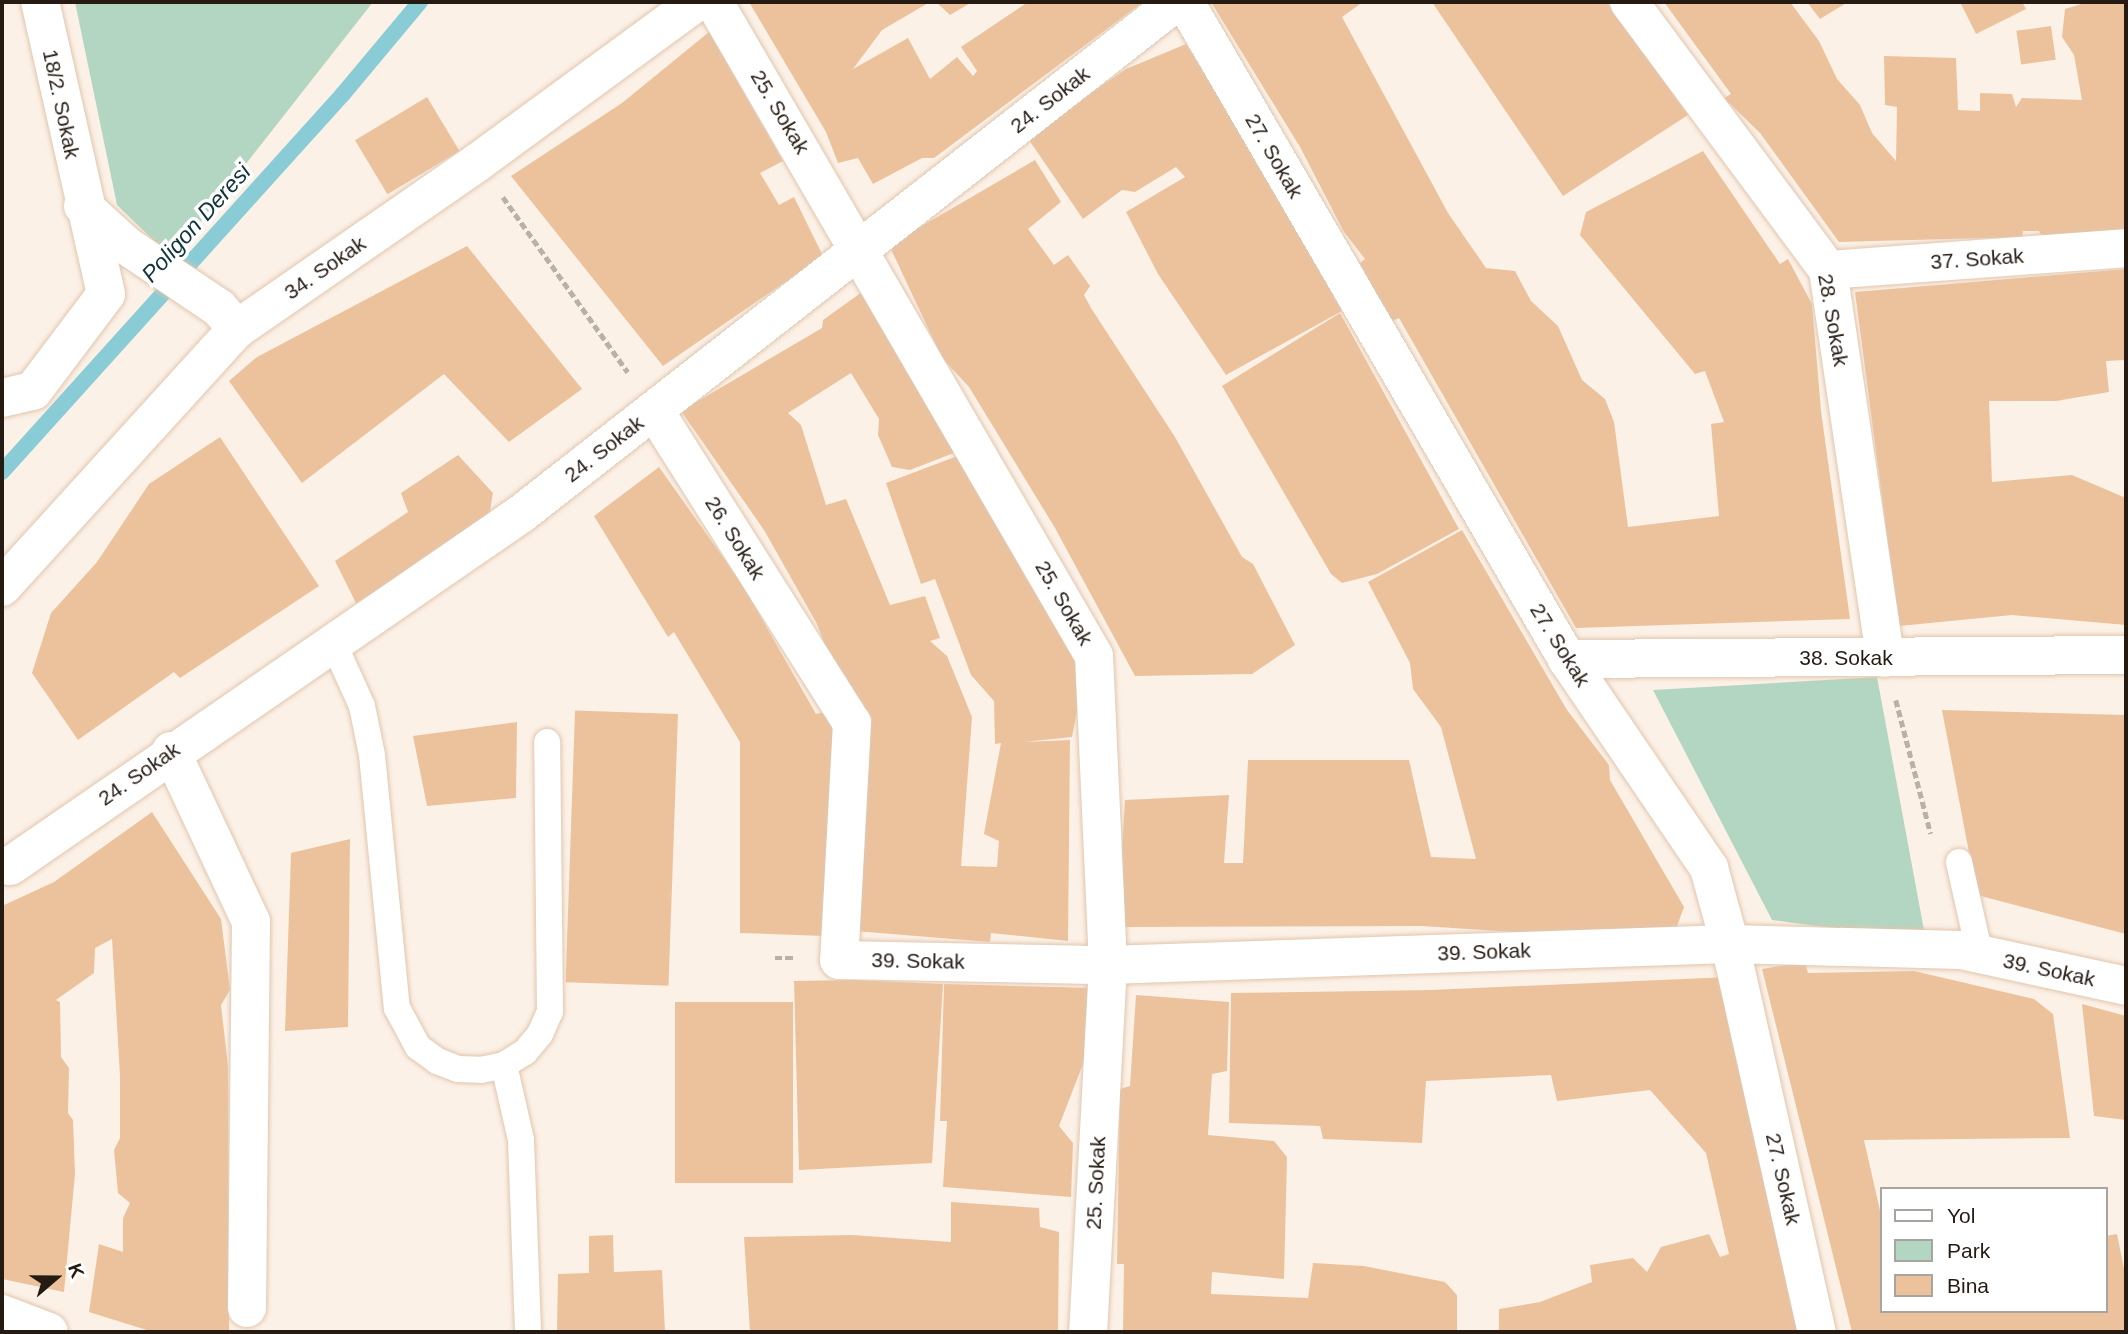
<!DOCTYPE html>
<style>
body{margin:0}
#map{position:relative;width:2128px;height:1334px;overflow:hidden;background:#fcf1e7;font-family:Helvetica,sans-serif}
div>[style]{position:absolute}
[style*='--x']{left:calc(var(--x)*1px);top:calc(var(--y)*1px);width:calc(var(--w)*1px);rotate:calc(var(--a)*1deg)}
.green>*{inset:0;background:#b2d6c2}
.stream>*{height:16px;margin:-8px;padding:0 8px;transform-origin:8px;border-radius:8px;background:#8accd6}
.building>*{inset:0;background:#ecc29d;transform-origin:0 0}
.path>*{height:4.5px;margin-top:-2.25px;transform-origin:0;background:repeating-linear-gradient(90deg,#bbb0a6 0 7px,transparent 0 10.5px)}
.roads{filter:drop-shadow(0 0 2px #e1c6ad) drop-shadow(0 0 2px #e1c6ad)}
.lane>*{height:26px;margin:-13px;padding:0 13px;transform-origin:13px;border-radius:13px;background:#fff}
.street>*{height:38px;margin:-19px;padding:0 19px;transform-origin:19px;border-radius:19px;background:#fff}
span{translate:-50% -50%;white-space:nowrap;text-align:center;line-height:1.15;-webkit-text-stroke:7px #fff;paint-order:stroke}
.street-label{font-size:21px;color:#251b12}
.water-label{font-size:23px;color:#123338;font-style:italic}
.frame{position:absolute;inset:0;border:4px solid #251b12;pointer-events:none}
.legend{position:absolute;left:1880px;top:1187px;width:228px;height:126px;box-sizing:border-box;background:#fff;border:2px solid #a8a4a0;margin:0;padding:9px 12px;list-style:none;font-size:21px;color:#251b12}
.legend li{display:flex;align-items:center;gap:14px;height:35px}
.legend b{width:35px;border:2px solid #a8a4a0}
.north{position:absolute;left:21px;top:1243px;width:70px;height:70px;-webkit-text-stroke:5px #fff;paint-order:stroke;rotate:70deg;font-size:19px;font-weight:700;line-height:28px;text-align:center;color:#251b12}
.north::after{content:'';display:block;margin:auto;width:24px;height:32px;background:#251b12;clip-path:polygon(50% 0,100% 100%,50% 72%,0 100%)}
</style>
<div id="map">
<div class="green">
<i style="clip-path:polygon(75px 2px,373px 2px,172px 258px,117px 205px)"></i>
<i style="clip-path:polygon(1877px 677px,1926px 941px,1772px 920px,1653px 690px)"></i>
</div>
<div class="stream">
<i style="--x:2;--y:472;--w:509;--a:-47.95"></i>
<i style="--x:343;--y:94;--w:120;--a:-50.1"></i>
</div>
<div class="building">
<i style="clip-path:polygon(749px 2px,930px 2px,882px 30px,853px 69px,908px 38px,930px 79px,957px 57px,973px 76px,977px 71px,961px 47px,1028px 2px,1143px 2px,934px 158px,922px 158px,873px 184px,858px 158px,838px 163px,826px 132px)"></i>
<i style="clip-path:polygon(936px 2px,972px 2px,950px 15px)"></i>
<i style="clip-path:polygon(1211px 2px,1363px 2px,1342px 17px,1448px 213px,1486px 268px,1515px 271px,1531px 301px,1558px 326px,1582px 380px,1605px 399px,1614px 422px,1628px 527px,1719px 516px,1711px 424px,1724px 422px,1705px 371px,1695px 374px,1580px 235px,1586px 212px,1703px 151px,1780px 264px,1788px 259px,1812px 304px,1821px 411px,1850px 619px,1576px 628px,1399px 318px,1390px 322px,1360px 263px,1365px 259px,1344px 232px,1300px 147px)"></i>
<i style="clip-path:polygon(1432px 2px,1607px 2px,1688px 115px,1563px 196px)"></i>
<i style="clip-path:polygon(1664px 2px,1790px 2px,1819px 41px,1837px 79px,1860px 105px,1872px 133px,1896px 161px,1897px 107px,1885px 105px,1884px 56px,1956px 58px,1958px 110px,1980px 111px,1980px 93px,2012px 94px,2016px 107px,2022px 98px,2082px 100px,2074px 55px,2062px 37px,2065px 9px,2088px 2px,2126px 2px,2126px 236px,2044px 240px,2039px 231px,2023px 231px,2022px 237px,1839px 242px,1760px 133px,1724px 98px,1731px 94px)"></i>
<i style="clip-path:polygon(1807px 2px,1848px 2px,1820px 19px)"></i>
<i style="clip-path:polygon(1960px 2px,2022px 2px,2026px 9px,1976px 34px)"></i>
<i style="left:2051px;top:26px;width:34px;height:35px;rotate:82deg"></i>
<i style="clip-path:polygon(709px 32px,783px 161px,760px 173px,779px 205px,794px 197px,823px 256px,663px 366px,511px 176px,622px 103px)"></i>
<i style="clip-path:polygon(1186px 44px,1252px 150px,1342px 311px,1226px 375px,1158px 274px,1126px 212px,1185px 177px,1176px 167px,1135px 192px,1122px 190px,1083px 219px,1027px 137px,1126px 69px)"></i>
<i style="left:427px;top:97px;width:63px;height:84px;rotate:59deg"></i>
<i style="clip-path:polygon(1035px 160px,1061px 202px,1028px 229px,1054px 265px,1068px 255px,1090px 286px,1084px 295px,1091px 308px,1175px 437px,1242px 557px,1253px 564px,1295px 645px,1252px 674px,1135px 676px,1055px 528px,969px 387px,942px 358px,889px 245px)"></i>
<i style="clip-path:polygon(467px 246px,582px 389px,509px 442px,444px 374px,302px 483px,229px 381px,257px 357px)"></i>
<i style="clip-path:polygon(2126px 269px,2126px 360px,2106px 361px,2109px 392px,2056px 401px,1989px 401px,1992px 482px,2072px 475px,2126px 498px,2126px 625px,2012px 615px,1899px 626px,1855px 292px)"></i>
<i style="clip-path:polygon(869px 287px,964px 449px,910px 470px,892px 467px,878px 435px,879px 419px,851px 373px,788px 413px,801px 425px,826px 505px,846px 499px,890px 605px,925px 596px,940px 638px,930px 641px,947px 656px,972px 717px,961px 866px,997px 867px,999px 841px,984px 834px,1001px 743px,995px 744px,994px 701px,971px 675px,935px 579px,921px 584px,886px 483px,960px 455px,1073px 649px,1083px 681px,1072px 737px,1024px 742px,1070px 740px,1068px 941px,991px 933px,990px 942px,842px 930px,872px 718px,834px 669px,817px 624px,764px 530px,681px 411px,822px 328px,823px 320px)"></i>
<i style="clip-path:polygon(1340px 313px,1459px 529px,1377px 574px,1342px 583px,1331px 574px,1222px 386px)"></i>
<i style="clip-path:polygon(220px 437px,319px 586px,180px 678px,174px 672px,78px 740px,32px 673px,51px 613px,97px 562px,149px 484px)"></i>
<i style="clip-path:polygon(458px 455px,493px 493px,488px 523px,356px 603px,335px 561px,408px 512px,401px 493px)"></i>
<i style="clip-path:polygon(659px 467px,742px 584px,816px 714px,825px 712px,840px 739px,824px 936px,740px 933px,740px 742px,674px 632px,668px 637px,594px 516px)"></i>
<i style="clip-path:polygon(1462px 530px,1567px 710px,1609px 765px,1610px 780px,1684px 907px,1673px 937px,1592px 937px,1422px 926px,1117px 927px,1125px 800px,1229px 795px,1224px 863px,1243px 863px,1248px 760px,1409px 760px,1431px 857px,1476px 859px,1441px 727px,1413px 689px,1410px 663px,1368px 582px)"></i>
<i style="clip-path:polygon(1942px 710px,2126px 715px,2126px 934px,1977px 895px)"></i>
<i style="left:678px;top:714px;width:272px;height:103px;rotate:92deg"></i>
<i style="clip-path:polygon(517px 722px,516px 798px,427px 806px,413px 736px)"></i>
<i style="clip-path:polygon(152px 812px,221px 919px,230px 990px,221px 1005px,228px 1066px,229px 1332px,153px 1332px,89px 1312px,99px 1244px,123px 1252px,123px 1218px,130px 1203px,118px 1193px,114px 1150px,120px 1138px,120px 1076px,112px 939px,95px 948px,94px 973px,56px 1000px,60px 1002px,61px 1057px,69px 1068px,68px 1113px,73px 1120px,75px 1174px,64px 1292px,2px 1279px,2px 906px,54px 882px)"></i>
<i style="clip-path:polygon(350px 839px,348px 1027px,285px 1031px,291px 853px)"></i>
<i style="clip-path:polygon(1805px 962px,1808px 973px,1914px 971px,2034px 999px,2053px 1014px,2070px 1138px,1864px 1140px,1881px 1215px,1881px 1311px,2105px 1311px,2105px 1236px,2117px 1234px,2126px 1279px,2126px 1332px,1852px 1332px,1762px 969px)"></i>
<i style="clip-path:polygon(1729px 977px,1807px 1332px,1499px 1332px,1499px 1309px,1540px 1302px,1592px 1282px,1590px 1265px,1633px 1258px,1647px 1272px,1661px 1247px,1709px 1234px,1720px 1257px,1729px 1254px,1706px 1153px,1650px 1090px,1557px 1101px,1551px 1075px,1426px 1081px,1422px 1143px,1323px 1139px,1320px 1126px,1229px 1123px,1231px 993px,1431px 990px)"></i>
<i style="clip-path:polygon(855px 980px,943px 984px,932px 1163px,799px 1170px,794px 981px)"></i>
<i style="clip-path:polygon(944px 984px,1094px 988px,1083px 1064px,1059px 1126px,1073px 1143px,1071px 1197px,943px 1187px,947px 1121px,940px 1121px)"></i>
<i style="clip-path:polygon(1136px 995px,1229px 1002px,1227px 1071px,1212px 1074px,1208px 1135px,1274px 1141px,1287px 1157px,1284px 1279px,1212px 1272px,1211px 1294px,1308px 1298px,1313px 1263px,1364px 1266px,1445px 1282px,1457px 1295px,1457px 1332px,1123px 1332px,1124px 1264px,1117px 1264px,1120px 1089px,1130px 1086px)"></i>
<i style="left:675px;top:1002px;width:118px;height:181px"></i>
<i style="clip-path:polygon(2082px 1004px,2126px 1016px,2126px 1120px,2094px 1116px)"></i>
<i style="clip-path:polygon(951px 1202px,1039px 1208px,1040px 1227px,1059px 1232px,1058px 1332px,750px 1332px,744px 1237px,852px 1235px,951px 1242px)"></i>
<i style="clip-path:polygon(613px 1235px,614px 1272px,662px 1270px,665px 1332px,557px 1332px,558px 1274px,589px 1273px,589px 1236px)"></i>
</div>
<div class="path">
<i style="--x:503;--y:197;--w:215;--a:54.5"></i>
<i style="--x:1896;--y:700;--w:138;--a:75.4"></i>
<i style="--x:775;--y:958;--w:20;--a:0"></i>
</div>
<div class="roads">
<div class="lane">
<i style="--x:333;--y:642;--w:70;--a:65.6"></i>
<i style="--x:362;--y:706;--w:50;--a:78.5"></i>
<i style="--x:372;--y:755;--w:254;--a:84.4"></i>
<i style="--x:397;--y:1008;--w:44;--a:61.7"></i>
<i style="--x:418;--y:1047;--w:24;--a:36"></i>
<i style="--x:437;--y:1061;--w:22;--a:21"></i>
<i style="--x:458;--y:1069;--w:23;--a:2"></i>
<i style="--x:481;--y:1070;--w:24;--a:-12"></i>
<i style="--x:504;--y:1065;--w:25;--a:-32"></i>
<i style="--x:525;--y:1052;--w:23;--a:-50"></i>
<i style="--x:540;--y:1034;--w:24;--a:-66"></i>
<i style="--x:550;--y:1012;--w:270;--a:-90.6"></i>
<i style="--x:1959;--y:862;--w:95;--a:77.3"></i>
<i style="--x:504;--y:1065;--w:77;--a:77.2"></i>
<i style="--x:521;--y:1140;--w:192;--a:87.9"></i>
</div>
<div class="street">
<i style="--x:714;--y:2;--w:756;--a:59.84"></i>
<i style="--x:1094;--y:656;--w:309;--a:87.4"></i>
<i style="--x:1108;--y:965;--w:368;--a:93.1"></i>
<i style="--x:1185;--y:2;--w:760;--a:59.82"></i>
<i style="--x:1567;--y:659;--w:253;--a:55.8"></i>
<i style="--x:1709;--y:868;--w:79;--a:74.6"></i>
<i style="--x:1730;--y:944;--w:398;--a:77.4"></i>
<i style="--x:1629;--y:2;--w:334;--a:53.4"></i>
<i style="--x:1828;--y:270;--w:392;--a:81.6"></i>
<i style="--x:83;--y:206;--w:59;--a:42.3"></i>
<i style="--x:127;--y:246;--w:111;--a:34"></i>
<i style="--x:219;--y:308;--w:28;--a:49"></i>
<i style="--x:1828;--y:270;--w:299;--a:-4.2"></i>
<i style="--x:2;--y:398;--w:32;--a:-13"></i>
<i style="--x:33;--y:391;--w:121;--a:-53"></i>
<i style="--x:106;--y:294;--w:299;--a:-102.7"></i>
<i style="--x:654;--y:410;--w:370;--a:57.7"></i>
<i style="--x:852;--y:723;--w:237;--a:93.1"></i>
<i style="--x:839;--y:960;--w:269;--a:1.1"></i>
<i style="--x:1108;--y:965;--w:622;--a:-1.93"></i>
<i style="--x:1730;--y:944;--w:231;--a:1.5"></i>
<i style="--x:1961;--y:950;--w:169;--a:12.3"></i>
<i style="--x:2;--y:587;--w:349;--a:-47.7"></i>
<i style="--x:237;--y:329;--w:293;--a:-34.7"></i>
<i style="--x:478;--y:162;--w:271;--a:-36.2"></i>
<i style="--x:1567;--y:659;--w:559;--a:-0.41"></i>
<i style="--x:171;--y:751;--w:189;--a:64.9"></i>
<i style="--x:251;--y:922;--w:386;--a:90.6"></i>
<i style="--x:10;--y:866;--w:621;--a:-34.56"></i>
<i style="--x:521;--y:514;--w:831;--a:-38.01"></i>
<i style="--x:2;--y:1314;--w:50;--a:21"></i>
</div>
</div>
<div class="street-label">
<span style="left:1050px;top:100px;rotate:-38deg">24. Sokak</span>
<span style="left:61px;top:104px;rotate:78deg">18/2. Sokak</span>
<span style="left:780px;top:112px;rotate:59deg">25. Sokak</span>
<span style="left:1274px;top:156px;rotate:60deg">27. Sokak</span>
<span style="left:1977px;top:259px;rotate:-4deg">37. Sokak</span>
<span style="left:325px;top:268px;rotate:-35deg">34. Sokak</span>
<span style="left:1833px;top:320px;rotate:80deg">28. Sokak</span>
<span style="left:604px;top:449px;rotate:-38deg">24. Sokak</span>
<span style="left:735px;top:538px;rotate:58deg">26. Sokak</span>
<span style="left:1064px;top:603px;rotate:60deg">25. Sokak</span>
<span style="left:1560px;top:645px;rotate:58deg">27. Sokak</span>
<span style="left:1846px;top:658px">38. Sokak</span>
<span style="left:139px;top:774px;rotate:-35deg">24. Sokak</span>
<span style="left:1484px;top:952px;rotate:-2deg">39. Sokak</span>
<span style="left:918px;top:961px;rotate:1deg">39. Sokak</span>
<span style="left:2049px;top:970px;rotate:12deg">39. Sokak</span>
<span style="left:1783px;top:1179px;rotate:77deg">27. Sokak</span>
<span style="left:1096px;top:1183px;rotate:-87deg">25. Sokak</span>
</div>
<div class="water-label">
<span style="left:196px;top:223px;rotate:-48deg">Poligon Deresi</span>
</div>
<div class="frame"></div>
<ul class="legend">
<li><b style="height:9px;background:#fff"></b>Yol</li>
<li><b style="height:19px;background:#b2d6c2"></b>Park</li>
<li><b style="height:19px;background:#ecc29d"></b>Bina</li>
</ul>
<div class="north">K</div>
</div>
